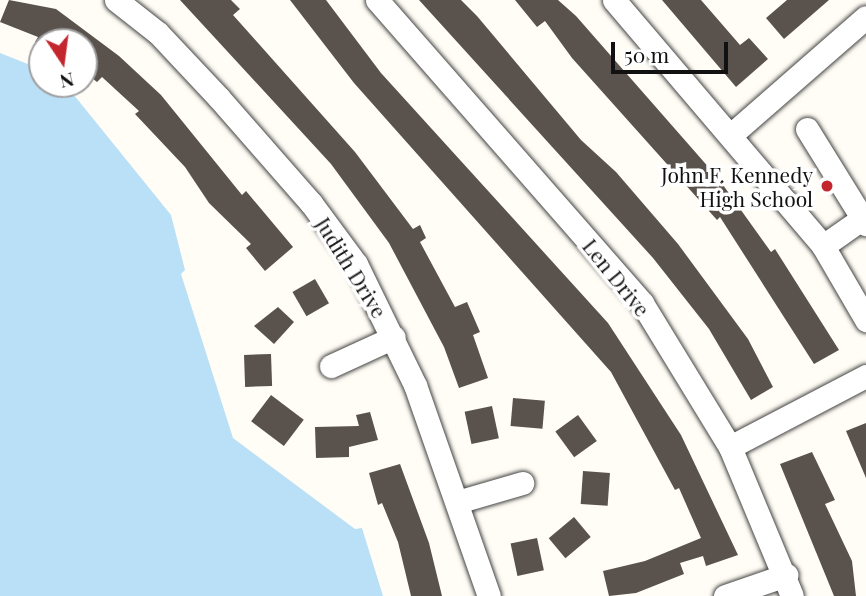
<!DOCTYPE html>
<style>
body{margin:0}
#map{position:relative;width:866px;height:596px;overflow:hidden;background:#fffdf5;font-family:"Playfair Display",serif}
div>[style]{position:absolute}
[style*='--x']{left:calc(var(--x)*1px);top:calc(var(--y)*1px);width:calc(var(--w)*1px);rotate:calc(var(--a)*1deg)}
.water>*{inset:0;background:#b9e0f7}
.building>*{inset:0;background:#5a524d;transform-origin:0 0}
.roads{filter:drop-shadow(0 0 2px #444) drop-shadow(0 0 2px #444)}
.minor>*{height:23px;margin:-11.5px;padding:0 11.5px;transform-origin:11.5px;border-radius:11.5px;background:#fff}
.dots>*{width:19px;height:19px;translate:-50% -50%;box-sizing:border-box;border:4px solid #fff;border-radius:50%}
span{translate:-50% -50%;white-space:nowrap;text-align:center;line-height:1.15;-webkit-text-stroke:7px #fff;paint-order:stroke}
.poi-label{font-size:21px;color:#111}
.right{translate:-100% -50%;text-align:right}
.street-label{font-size:21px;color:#111}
.north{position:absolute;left:28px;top:28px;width:70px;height:70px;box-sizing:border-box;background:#fff;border:2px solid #a0a0a0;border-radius:50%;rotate:167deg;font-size:19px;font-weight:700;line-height:28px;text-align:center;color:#111}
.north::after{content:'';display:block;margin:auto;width:24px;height:32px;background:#c4262e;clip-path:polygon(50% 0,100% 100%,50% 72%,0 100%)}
.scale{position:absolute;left:611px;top:42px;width:117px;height:32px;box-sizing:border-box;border:4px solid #111;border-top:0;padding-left:9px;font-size:21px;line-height:24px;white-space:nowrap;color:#111;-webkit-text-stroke:5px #fff;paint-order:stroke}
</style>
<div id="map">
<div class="water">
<i style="clip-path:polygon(0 53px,33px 66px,42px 74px,42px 84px,65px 84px,171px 215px,185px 270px,181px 274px,233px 438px,355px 529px,362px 528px,383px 596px,0 596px)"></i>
</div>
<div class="building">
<i style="clip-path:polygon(9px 0,56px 9px,119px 56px,161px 95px,242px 195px,246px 191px,293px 247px,265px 271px,246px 248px,251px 244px,209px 203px,185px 167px,135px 114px,139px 111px,102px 77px,97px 82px,84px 72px,84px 42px,35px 42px,38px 37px,0 22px)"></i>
<i style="clip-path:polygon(180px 0,231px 0,240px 9px,233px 15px,355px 152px,413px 229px,420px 225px,426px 238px,420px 242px,455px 307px,467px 302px,480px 332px,473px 335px,488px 378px,459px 388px,444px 347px,389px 243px,331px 164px)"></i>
<i style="clip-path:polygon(290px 0,326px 0,381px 73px,608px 323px,681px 435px,738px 555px,706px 566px,703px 556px,680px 563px,684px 574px,636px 593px,609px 596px,603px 571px,645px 561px,701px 538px,679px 488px,675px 490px,611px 372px,354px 83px)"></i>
<i style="clip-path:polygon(419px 0,461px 0,477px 16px,581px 140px,616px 172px,678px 244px,748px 339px,773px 387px,751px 400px,709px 329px,653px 258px)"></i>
<i style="clip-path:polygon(515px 0,558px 0,576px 16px,718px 178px,771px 252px,775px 249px,839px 350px,814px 364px,720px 217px,717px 220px,572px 58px,545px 21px,537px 27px)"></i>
<i style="clip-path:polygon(662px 0,701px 0,740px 45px,749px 38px,768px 59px,736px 87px)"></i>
<i style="clip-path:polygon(787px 0,829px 0,784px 39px,766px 18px)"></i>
<i style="left:315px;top:279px;width:28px;height:26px;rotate:60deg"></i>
<i style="clip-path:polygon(278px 307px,294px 322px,274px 344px,254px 326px)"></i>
<i style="left:271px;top:354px;width:32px;height:27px;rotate:88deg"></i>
<i style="left:271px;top:395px;width:41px;height:33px;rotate:37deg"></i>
<i style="left:513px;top:398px;width:32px;height:28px;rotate:5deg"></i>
<i style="left:492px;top:406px;width:33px;height:28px;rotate:78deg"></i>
<i style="clip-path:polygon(370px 412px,378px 440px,349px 447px,349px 457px,316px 458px,315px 427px,359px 426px,356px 415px)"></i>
<i style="left:578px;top:415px;width:32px;height:28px;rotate:54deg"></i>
<i style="clip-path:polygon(866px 423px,866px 478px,846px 431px)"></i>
<i style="clip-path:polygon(812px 452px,835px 500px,825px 504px,852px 561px,856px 596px,834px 596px,780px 464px)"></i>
<i style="clip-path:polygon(400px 464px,429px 543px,442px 596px,411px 596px,398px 542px,382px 503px,378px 505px,369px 473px)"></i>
<i style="left:583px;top:471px;width:27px;height:33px;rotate:4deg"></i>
<i style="left:574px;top:517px;width:26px;height:33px;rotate:50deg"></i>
<i style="left:537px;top:538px;width:33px;height:27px;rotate:78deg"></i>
</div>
<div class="roads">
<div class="minor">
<i style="--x:116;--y:0;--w:53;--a:38.2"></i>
<i style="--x:158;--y:33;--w:89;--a:46.8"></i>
<i style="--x:219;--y:98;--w:140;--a:48.8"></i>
<i style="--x:311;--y:203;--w:76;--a:53.6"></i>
<i style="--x:356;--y:264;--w:135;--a:64"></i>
<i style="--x:415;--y:385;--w:224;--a:70.7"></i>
<i style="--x:377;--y:0;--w:403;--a:48.8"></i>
<i style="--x:642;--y:303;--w:169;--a:58.6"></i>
<i style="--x:730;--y:447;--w:161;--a:67.4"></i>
<i style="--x:614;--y:0;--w:323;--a:49.6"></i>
<i style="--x:823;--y:246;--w:86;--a:59.8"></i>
<i style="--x:807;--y:129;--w:112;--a:58.2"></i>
<i style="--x:733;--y:133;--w:176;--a:-41.1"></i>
<i style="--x:823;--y:246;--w:49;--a:-35"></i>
<i style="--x:331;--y:366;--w:69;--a:-24.7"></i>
<i style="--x:730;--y:447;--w:153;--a:-27.6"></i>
<i style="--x:457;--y:502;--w:68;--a:-16.3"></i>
<i style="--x:725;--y:596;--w:65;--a:-19"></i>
</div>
</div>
<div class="dots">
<i style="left:827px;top:186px;background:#c4262e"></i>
</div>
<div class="poi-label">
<span class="right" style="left:813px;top:186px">John F. Kennedy<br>High School</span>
</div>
<div class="street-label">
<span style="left:352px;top:267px;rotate:58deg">Judith Drive</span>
<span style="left:617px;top:277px;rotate:51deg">Len Drive</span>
</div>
<div class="north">N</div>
<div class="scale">50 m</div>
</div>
